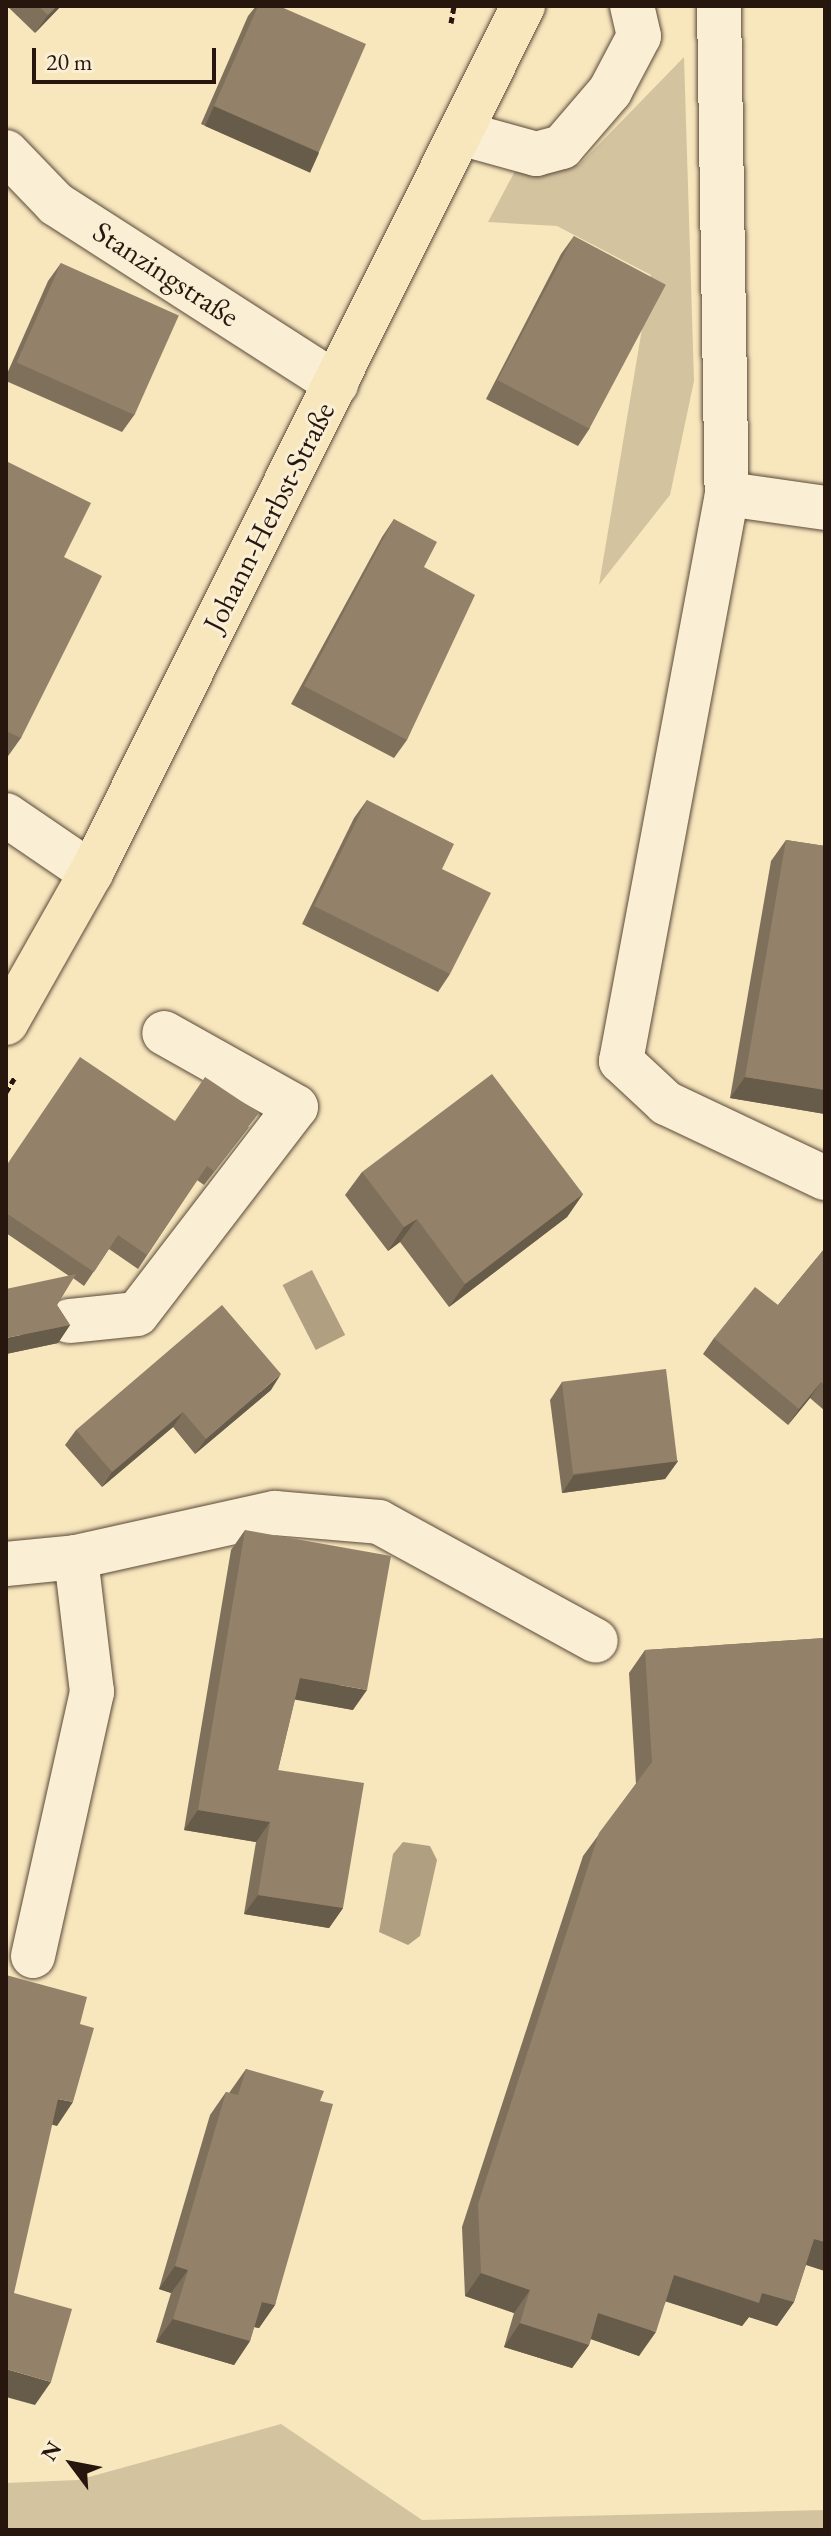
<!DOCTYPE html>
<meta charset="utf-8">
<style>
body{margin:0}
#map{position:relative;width:831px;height:2536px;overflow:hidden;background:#f8e6bd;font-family:"EB Garamond",serif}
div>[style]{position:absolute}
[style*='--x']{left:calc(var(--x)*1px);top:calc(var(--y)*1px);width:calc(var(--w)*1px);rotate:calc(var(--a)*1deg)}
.green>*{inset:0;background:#d4c39f}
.water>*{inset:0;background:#b19f82;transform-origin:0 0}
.path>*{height:5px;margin-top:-2.5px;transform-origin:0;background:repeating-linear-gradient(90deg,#26160e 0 6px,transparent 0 10px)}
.roads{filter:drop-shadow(0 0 2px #5a4a3a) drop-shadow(0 0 2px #5a4a3a)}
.minor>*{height:44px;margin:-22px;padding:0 22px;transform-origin:22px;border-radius:22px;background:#faefd4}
.major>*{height:44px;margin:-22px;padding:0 22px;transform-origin:22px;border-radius:22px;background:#f8e6bd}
.wall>*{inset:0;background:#7e705a}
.shaded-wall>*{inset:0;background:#675b4a;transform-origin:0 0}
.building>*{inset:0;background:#938269;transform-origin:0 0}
span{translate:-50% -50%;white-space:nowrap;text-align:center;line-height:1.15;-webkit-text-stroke:6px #faefd4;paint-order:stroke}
.street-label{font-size:30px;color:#26160e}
.frame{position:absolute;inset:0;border:8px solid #26160e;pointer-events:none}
.north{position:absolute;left:32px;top:2424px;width:80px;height:80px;-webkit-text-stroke:6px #faefd4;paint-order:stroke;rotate:302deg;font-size:22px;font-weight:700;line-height:32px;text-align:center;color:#26160e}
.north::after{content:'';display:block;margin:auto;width:28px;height:36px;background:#26160e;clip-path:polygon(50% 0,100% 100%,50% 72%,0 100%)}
.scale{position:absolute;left:32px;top:48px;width:184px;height:36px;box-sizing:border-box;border:4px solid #26160e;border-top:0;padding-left:10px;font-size:24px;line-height:28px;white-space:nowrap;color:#26160e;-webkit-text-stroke:6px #faefd4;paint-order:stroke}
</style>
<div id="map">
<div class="green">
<i style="clip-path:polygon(684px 57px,694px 381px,670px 495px,599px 585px,651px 275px,557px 226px,488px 222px,516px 169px,579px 165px)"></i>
<i style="clip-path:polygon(281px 2424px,422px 2520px,825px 2510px,825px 2530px,6px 2530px,6px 2483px,78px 2480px)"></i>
</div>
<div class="water">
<i style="left:312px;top:1270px;width:73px;height:33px;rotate:63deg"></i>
<i style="clip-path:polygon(403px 1842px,430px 1846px,437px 1860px,420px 1936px,408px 1945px,379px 1932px,393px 1854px)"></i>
</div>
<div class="path">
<i style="--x:451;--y:23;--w:17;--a:-80"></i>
<i style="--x:6;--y:1092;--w:17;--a:-59"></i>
</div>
<div class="roads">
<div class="minor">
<i style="--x:719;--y:6;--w:488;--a:89.1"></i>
<i style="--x:727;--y:494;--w:577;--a:100.59"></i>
<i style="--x:621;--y:1061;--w:62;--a:43"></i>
<i style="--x:666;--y:1103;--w:176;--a:25.3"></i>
<i style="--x:464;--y:134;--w:75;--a:15.5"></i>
<i style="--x:536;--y:154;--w:27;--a:-15"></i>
<i style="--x:562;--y:147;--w:74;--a:-49.4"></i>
<i style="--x:610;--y:91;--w:62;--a:-62.2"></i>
<i style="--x:639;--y:36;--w:31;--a:-103"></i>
<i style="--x:6;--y:152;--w:72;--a:46.1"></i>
<i style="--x:56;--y:204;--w:333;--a:32.7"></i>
<i style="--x:727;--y:494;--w:99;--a:8.1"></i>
<i style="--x:6;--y:815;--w:103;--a:34.3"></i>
<i style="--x:69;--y:1321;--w:68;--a:-5.9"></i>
<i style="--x:137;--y:1314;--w:261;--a:-52.5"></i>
<i style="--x:296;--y:1107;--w:151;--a:-150.7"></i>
<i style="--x:6;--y:1564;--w:70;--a:-5.7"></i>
<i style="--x:76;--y:1557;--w:204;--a:-12.5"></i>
<i style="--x:275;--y:1513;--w:104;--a:4.9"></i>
<i style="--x:379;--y:1522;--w:247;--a:28.7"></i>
<i style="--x:33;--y:1956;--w:271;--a:-77.4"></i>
<i style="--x:92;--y:1692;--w:136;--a:-96.8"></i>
</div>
<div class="major">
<i style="--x:6;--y:1023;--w:172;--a:-60.5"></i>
<i style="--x:91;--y:873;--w:969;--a:-63.51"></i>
</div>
</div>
<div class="wall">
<i style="clip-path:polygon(7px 6px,61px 6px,35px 33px)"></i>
<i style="clip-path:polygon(256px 6px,279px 6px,319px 152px,306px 170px,201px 124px,248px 16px)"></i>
<i style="clip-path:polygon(574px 236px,590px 428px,578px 446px,486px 399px,561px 254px)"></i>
<i style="clip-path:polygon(61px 263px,135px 414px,122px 432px,6px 381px,6px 376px,48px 281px)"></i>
<i style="clip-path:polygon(6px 461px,64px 557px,21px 738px,6px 759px)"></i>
<i style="clip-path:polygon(394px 519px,424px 567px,407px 740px,394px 758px,291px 704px,382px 537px)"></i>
<i style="clip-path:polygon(367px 800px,450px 974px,438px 992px,302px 924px,354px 818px)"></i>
<i style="clip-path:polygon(786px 840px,825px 846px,825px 1114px,730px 1098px,771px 861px)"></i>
<i style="clip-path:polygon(174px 1121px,249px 1127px,204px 1185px,197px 1180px,138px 1269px,109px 1249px,84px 1286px,73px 1278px,57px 1305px,70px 1325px,58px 1343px,6px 1354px,69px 1276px,6px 1233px,6px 1166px)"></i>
<i style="clip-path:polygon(362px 1172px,583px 1194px,567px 1217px,449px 1307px,400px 1242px,388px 1251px,345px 1195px)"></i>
<i style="clip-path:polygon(825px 1248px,825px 1411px,810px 1398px,788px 1425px,703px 1354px,714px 1338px,778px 1305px)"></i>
<i style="clip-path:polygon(562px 1382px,678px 1461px,665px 1479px,562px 1493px,550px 1400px)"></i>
<i style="clip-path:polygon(271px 1390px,195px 1454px,173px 1427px,102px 1487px,65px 1445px,76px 1430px)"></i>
<i style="clip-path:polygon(245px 1530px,353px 1710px,295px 1699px,278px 1770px,343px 1908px,329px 1928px,244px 1914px,256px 1842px,184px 1830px,231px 1550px)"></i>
<i style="clip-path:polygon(825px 1638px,825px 2271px,806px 2265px,794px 2302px,777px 2326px,749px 2317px,742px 2326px,666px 2301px,639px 2356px,591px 2339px,589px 2345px,572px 2368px,504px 2347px,514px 2313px,465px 2296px,462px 2227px,583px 1856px,636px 1784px,629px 1673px,645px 1650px)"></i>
<i style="clip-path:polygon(246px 2069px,320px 2101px,275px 2305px,259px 2328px,254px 2327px,250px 2341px,234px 2365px,156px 2342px,171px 2293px,159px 2289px,210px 2115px,226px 2092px,229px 2093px)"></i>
</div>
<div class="shaded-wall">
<i style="clip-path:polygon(57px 6px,61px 6px,35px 33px,48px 15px)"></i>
<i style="left:214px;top:106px;width:115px;height:22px;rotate:24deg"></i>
<i style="clip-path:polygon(745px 1077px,825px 1090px,825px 1114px,730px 1098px)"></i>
<i style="clip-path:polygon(583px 1194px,567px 1217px,449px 1307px,465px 1284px)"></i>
<i style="clip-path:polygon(417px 1219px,400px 1242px,388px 1251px,404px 1227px)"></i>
<i style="clip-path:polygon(70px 1325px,58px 1343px,6px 1354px,6px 1338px)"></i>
<i style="clip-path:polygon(281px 1374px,271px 1390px,195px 1454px,206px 1439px)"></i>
<i style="clip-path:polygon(821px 1382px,810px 1398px,788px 1425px,799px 1409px)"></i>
<i style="clip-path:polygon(183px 1412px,173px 1427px,102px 1487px,112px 1472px)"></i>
<i style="clip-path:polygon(678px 1461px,665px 1479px,562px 1493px,574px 1475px)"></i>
<i style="clip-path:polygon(300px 1678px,367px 1690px,353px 1710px,286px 1698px)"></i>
<i style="clip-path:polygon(198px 1810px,270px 1822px,256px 1842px,184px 1830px)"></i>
<i style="clip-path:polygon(258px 1895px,343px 1908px,329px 1928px,244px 1914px)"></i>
<i style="clip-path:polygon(58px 2099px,73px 2102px,57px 2126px,42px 2122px)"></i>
<i style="clip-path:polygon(814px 2239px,825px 2242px,825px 2271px,798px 2262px)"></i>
<i style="clip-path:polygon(175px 2266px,188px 2270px,171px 2293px,159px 2289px)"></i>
<i style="clip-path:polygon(481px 2273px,530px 2290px,514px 2313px,465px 2296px)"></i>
<i style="clip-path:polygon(674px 2275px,762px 2293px,794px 2302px,777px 2326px,749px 2317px,742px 2326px,658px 2299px)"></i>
<i style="clip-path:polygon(262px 2302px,275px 2305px,259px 2328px,245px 2325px)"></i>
<i style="clip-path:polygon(598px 2313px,656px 2332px,639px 2356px,582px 2336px)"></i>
<i style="clip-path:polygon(173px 2319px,250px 2341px,234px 2365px,156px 2342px)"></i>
<i style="clip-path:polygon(520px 2323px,589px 2345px,572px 2368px,504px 2347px)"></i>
<i style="clip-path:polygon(6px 2369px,51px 2382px,35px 2405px,6px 2397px)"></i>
</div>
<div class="building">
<i style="clip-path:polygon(38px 6px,57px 6px,48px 15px)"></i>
<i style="clip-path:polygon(258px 6px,279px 6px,366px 44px,319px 152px,214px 106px)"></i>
<i style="left:574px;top:236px;width:104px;height:163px;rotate:28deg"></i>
<i style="left:61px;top:263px;width:129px;height:109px;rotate:24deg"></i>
<i style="clip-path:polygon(6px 461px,91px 503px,64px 557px,102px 576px,21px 738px,6px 731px)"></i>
<i style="clip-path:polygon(394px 519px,437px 542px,424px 567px,475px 595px,407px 740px,304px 686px)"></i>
<i style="clip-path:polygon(367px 800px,454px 844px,442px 869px,491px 893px,450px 974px,314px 906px)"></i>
<i style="clip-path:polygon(786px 840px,825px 846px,825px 1090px,745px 1077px)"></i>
<i style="clip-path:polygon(80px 1057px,175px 1121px,205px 1077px,259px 1113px,214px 1171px,207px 1166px,147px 1255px,118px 1235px,94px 1272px,6px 1213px,6px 1166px)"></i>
<i style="clip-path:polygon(492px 1074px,583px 1194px,465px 1284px,417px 1219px,404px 1227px,362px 1172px)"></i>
<i style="clip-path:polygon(825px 1248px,825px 1385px,821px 1382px,799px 1409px,714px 1338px,755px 1287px,778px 1305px)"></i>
<i style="clip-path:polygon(76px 1274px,57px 1305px,70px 1325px,6px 1338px,6px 1289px)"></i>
<i style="clip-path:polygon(222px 1305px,281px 1374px,206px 1439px,183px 1412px,112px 1472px,76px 1430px)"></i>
<i style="left:666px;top:1369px;width:93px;height:105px;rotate:83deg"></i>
<i style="clip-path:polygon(245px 1530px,391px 1556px,367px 1690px,300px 1678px,278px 1770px,364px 1783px,343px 1908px,258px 1895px,270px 1822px,198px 1810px)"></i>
<i style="clip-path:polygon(825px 1638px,825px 2242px,814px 2239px,794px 2302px,762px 2293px,759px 2303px,674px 2275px,656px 2332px,598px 2313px,589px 2345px,520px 2323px,530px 2290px,481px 2273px,478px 2204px,599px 1833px,652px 1762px,645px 1650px)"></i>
<i style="clip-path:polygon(6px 1975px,87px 1997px,80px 2024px,94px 2028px,73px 2102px,58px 2099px,14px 2293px,72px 2309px,51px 2382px,6px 2369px)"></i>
<i style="clip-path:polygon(246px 2069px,324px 2091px,320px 2101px,333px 2104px,275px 2305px,262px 2302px,250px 2341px,173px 2319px,188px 2270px,175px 2266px,226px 2092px,238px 2095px)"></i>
</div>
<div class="street-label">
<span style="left:166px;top:274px;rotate:33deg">Stanzingstraße</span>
<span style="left:269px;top:517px;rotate:-63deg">Johann-Herbst-Straße</span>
</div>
<div class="frame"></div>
<div class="north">N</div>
<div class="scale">20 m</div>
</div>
